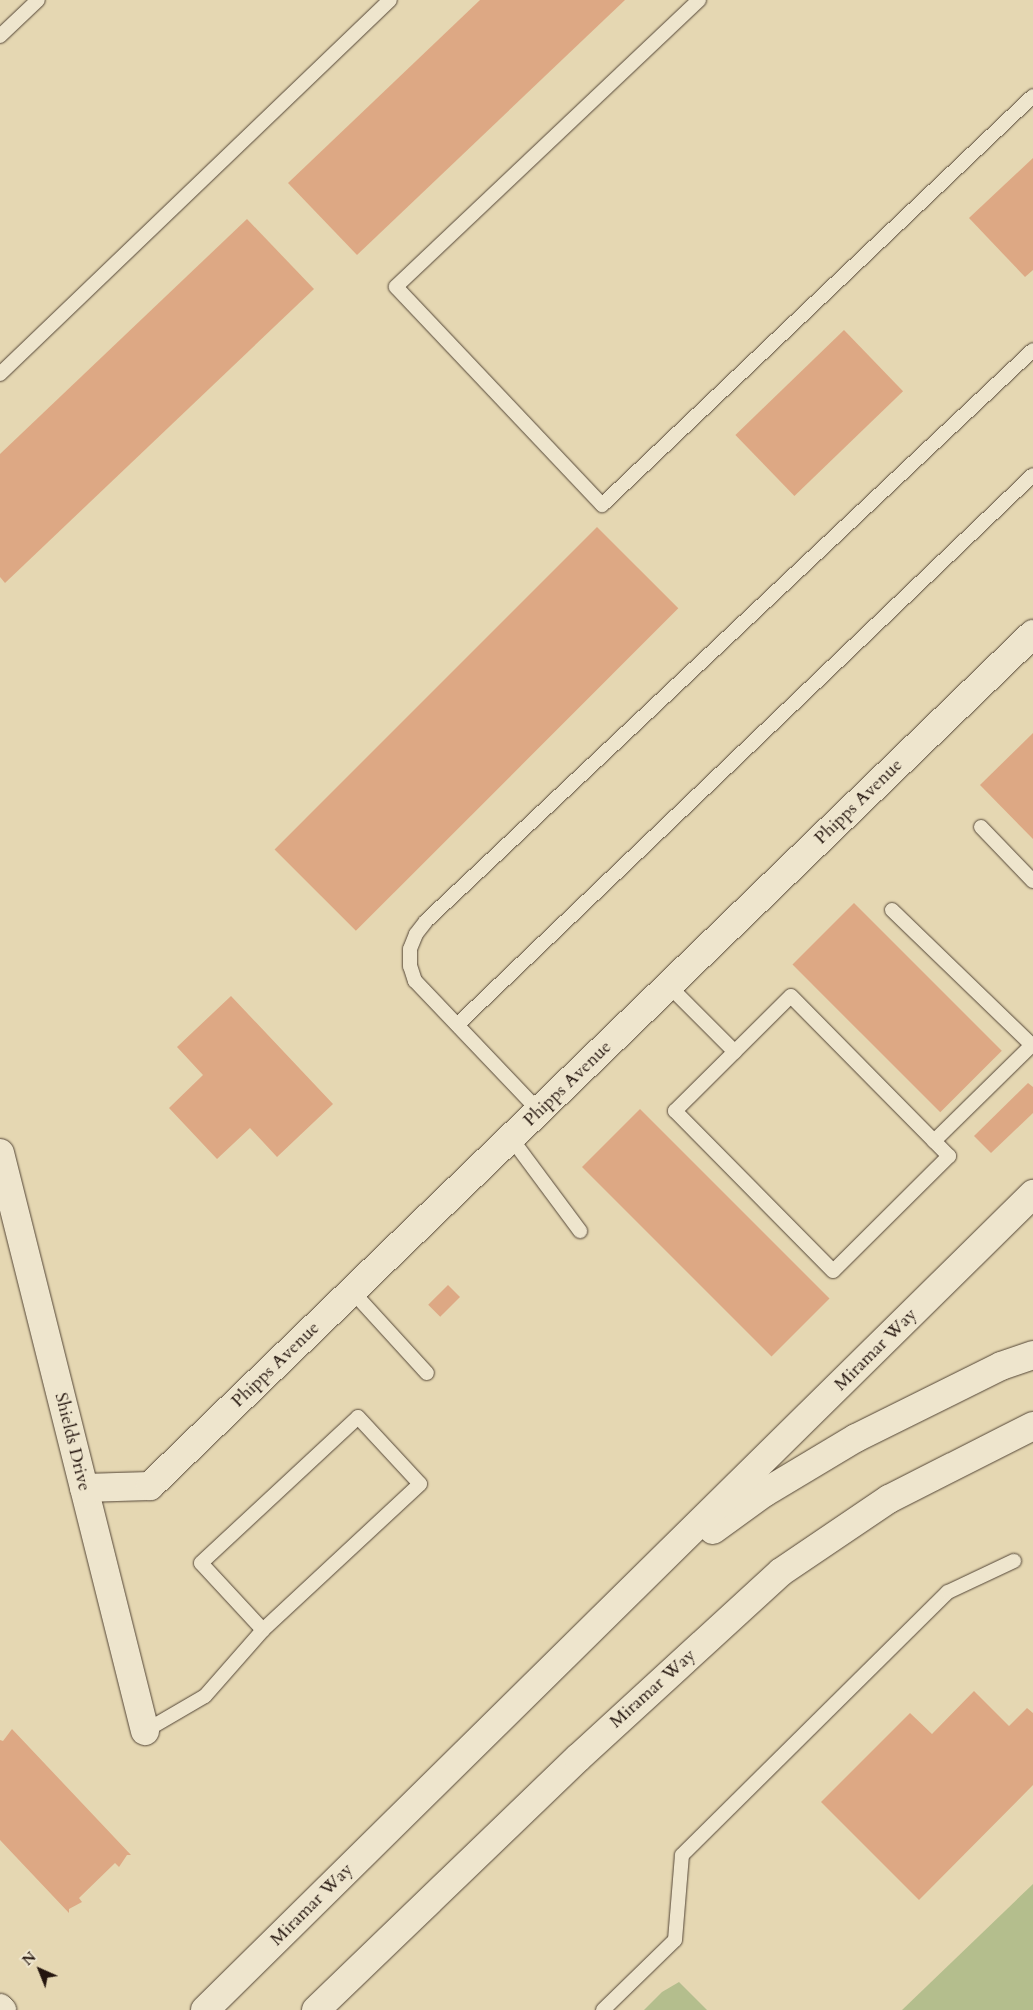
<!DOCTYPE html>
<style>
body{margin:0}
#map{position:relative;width:1033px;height:2010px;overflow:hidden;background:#e5d7b2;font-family:Cardo,serif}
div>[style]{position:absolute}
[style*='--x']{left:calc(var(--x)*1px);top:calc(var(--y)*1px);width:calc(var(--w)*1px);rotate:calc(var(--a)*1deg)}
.green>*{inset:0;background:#b4be8d}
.building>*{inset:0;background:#dda884;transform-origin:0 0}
.roads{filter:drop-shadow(0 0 1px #544637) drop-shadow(0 0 1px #544637)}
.lane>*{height:14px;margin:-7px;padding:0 7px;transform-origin:7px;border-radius:7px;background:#eee5cd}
.street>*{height:28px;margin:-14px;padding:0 14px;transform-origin:14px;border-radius:14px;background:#eee5cd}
.secondary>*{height:28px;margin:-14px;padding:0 14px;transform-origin:14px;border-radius:14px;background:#eee5cd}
span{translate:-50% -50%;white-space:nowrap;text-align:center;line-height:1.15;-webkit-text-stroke:4px #eee5cd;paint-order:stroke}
.street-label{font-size:18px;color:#24150e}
.north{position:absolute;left:15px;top:1945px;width:50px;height:50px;-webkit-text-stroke:4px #eee5cd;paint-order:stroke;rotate:316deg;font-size:14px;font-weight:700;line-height:20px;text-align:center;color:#24150e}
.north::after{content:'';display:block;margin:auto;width:18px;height:22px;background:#24150e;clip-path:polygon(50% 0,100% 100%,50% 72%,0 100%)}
</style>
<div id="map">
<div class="green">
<i style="clip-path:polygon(1033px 1884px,1033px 2010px,902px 2010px)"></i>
<i style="clip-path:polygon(679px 1982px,707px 2010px,644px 2010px,662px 1992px)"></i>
</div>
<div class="building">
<i style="clip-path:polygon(480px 0,625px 0,357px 255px,288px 183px)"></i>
<i style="clip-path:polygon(1033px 158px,1033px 270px,1025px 277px,969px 218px)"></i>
<i style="clip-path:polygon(247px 219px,314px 289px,5px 583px,0 577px,0 454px)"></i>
<i style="left:844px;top:330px;width:85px;height:151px;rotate:46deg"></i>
<i style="left:597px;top:527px;width:115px;height:456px;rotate:45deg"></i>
<i style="clip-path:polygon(1033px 733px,1033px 839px,980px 785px)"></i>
<i style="left:854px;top:903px;width:209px;height:87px;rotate:45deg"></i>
<i style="clip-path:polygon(231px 996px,333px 1104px,277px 1157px,250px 1128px,217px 1159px,169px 1108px,203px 1075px,177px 1047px)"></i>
<i style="clip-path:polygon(1028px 1083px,1033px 1087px,1033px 1113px,991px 1153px,974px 1136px)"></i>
<i style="left:640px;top:1109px;width:268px;height:82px;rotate:45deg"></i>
<i style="left:448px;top:1285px;width:17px;height:28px;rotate:45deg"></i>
<i style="clip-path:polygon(974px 1691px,1009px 1726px,1027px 1708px,1033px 1713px,1033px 1785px,919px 1900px,821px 1802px,910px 1713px,932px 1734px)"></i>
<i style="clip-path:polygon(12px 1729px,131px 1855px,127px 1855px,119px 1867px,115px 1863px,79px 1898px,82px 1902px,69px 1909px,69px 1913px,0 1840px,0 1740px,3px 1741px)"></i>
</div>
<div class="roads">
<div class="lane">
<i style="--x:699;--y:0;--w:417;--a:136.6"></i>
<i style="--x:396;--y:287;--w:300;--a:46.6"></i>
<i style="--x:602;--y:505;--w:594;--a:-43.5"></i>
<i style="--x:0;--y:36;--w:52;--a:-43.5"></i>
<i style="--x:0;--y:374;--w:540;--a:-43.8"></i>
<i style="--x:981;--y:827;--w:75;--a:46.1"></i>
<i style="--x:892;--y:910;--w:194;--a:44"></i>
<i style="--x:669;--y:986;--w:93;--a:45"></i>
<i style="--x:791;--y:996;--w:225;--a:45.4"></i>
<i style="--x:949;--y:1156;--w:163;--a:135.2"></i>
<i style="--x:833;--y:1271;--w:225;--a:-134.6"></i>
<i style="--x:675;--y:1111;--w:163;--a:-44.8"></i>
<i style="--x:457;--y:1025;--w:796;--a:-43.68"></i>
<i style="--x:539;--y:1111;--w:180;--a:-133.6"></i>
<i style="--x:415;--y:981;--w:16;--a:-108"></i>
<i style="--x:410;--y:966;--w:17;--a:-90"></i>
<i style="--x:410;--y:949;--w:16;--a:-68"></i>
<i style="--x:416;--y:934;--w:16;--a:-52"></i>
<i style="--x:426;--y:921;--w:833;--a:-43.25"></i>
<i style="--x:511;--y:1138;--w:116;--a:53.4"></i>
<i style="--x:934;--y:1141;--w:139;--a:-44.4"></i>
<i style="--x:352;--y:1291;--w:111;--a:47.6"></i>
<i style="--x:358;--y:1417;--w:91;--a:47.2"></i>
<i style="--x:420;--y:1484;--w:214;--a:137.1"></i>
<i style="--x:263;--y:1630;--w:91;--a:-132.8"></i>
<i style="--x:201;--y:1563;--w:214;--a:-42.9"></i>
<i style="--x:145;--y:1731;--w:69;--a:-30.3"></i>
<i style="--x:205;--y:1696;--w:88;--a:-48.7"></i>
<i style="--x:603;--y:2010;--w:100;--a:-44.2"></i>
<i style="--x:675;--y:1940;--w:85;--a:-85.3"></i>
<i style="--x:682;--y:1855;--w:374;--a:-44.7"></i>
<i style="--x:948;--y:1592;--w:73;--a:-25.2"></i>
</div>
<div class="street">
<i style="--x:0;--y:1153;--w:596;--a:75.92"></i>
<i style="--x:84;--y:1488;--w:66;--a:-1.7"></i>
<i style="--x:150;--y:1486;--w:1227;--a:-43.98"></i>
</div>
<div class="secondary">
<i style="--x:713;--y:1530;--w:63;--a:-36"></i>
<i style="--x:764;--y:1493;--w:107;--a:-30.9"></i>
<i style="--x:856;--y:1438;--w:162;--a:-26.4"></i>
<i style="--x:1001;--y:1366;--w:34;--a:-19"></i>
<i style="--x:0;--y:2008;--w:3;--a:45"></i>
<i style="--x:205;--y:2010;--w:1163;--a:-44.58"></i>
<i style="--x:316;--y:2010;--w:364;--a:-43.9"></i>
<i style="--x:578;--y:1758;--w:275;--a:-42.5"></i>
<i style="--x:781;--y:1572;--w:130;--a:-34.1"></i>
<i style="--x:889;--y:1499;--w:161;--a:-26.9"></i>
</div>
</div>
<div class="street-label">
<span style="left:859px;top:802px;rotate:-44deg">Phipps Avenue</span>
<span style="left:568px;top:1084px;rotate:-44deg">Phipps Avenue</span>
<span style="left:876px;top:1350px;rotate:-45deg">Miramar Way</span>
<span style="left:276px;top:1365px;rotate:-44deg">Phipps Avenue</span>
<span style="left:72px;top:1442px;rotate:76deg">Shields Drive</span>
<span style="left:653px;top:1689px;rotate:-42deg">Miramar Way</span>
<span style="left:312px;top:1905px;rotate:-45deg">Miramar Way</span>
</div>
<div class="north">N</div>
</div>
